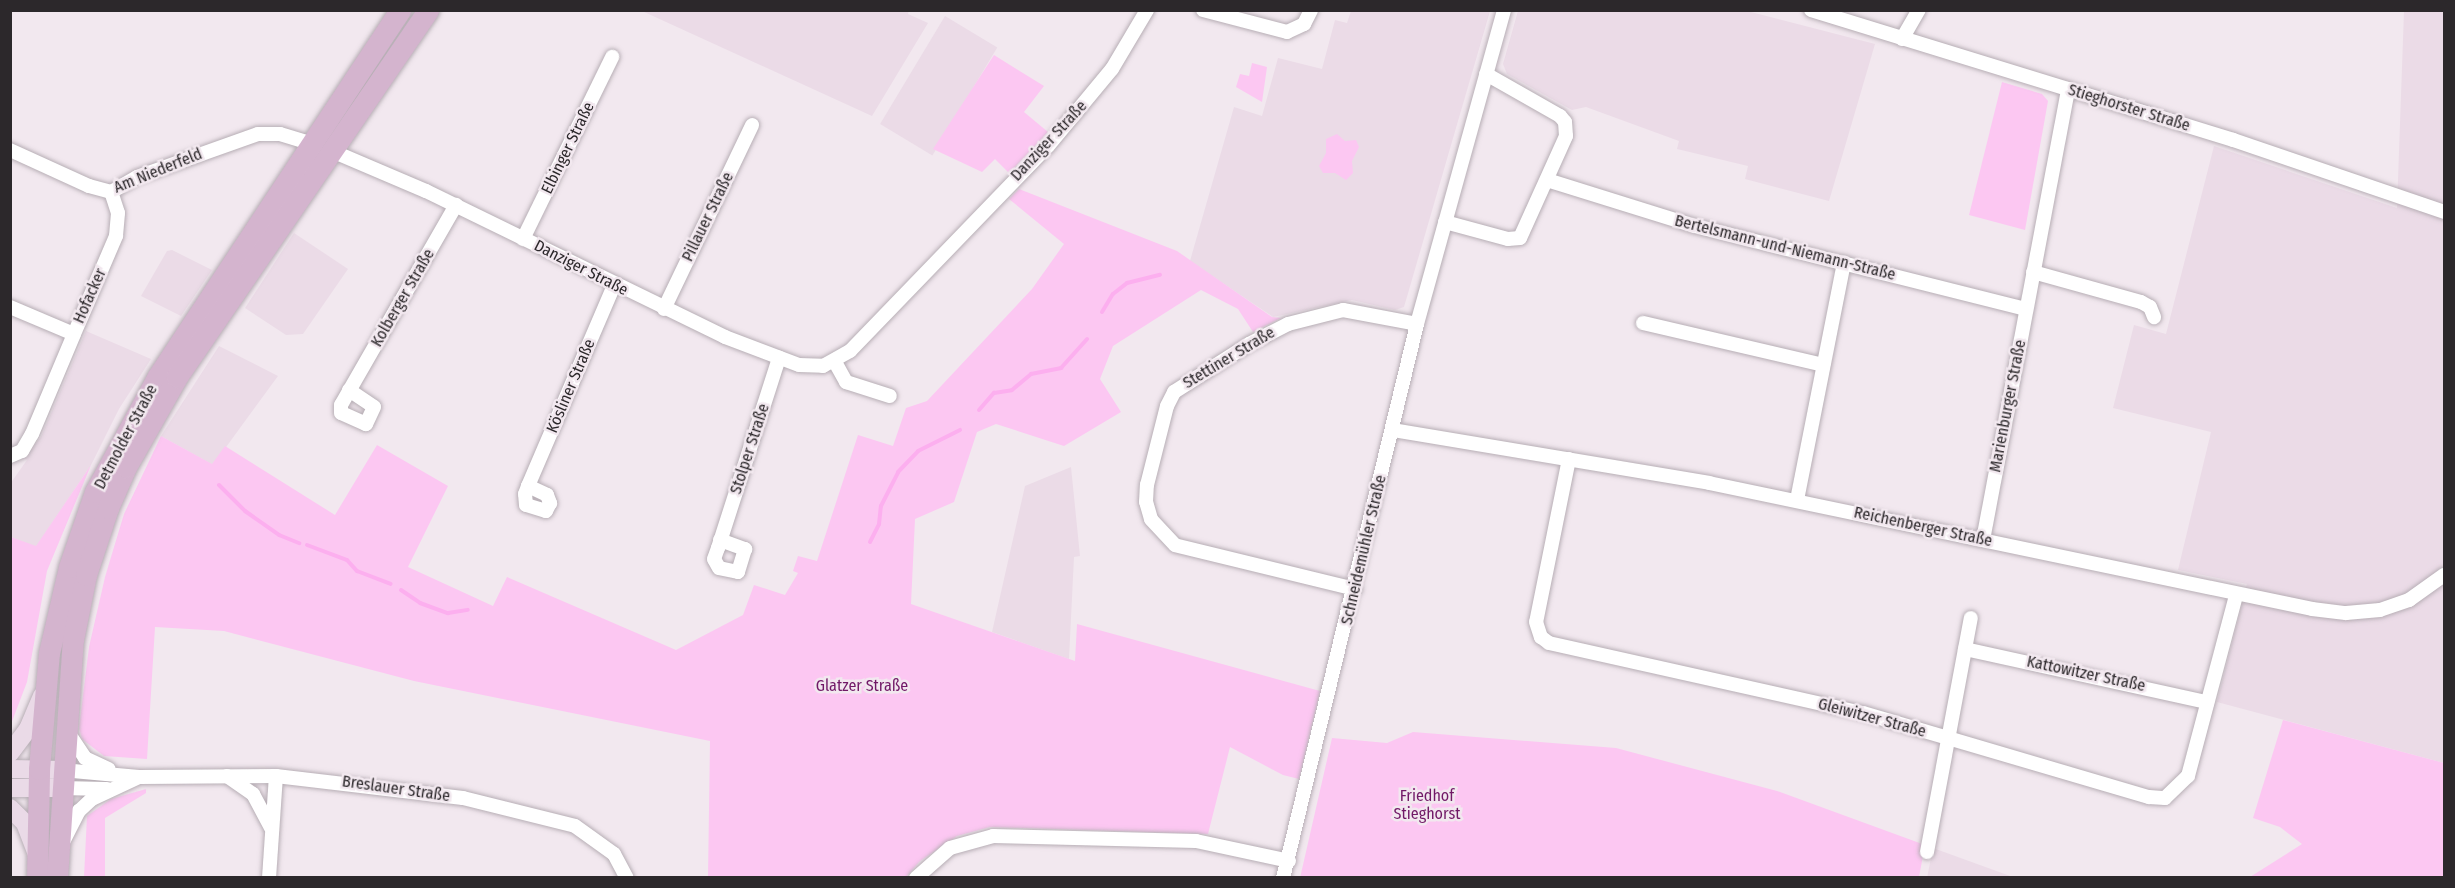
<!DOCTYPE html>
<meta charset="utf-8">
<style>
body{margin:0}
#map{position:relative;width:2455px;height:888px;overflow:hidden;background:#f2e8ef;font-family:"Fira Sans Condensed",sans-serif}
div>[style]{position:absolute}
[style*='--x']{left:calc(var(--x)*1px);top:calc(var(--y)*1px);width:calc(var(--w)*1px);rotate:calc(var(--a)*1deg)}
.built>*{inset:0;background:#ebdbe7;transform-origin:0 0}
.green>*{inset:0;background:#fcc7f2}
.stream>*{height:4px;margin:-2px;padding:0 2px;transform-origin:2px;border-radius:2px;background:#fcafef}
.roads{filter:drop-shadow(0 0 2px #b7aeb5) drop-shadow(0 0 2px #b7aeb5)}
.minor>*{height:14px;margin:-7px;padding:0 7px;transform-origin:7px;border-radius:7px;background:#fff}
.secondary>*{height:18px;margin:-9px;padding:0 9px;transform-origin:9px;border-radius:9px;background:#eadae7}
.primary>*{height:21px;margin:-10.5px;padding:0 10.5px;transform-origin:10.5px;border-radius:10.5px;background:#d4b4ce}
span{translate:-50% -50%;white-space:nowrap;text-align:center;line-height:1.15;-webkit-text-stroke:5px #f2e8ef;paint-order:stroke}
.street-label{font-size:16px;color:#2c282b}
.park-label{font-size:16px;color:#711967}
.frame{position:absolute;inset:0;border:12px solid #2c282b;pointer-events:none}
</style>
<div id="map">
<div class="built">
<i style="clip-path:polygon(909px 10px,908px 14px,928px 23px,872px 116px,642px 11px)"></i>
<i style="clip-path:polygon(1351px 11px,1490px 11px,1404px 307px,1395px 310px,1352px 300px,1273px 317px,1190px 261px,1234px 107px,1262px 116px,1278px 58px,1322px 69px,1335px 20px,1347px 23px)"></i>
<i style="clip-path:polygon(1518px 11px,1747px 11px,1875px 44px,1829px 201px,1745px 179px,1748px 166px,1677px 149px,1679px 141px,1586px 107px,1572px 110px,1507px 74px,1503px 64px)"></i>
<i style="clip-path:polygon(2404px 11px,2444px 11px,2444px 763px,2217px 702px,2247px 584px,2178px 570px,2211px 432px,2113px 408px,2134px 325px,2166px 334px,2214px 146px,2397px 208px)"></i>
<i style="left:945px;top:16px;width:61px;height:126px;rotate:31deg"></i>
<i style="clip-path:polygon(294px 233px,348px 269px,303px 334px,286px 335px,245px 308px)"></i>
<i style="clip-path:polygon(172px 250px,212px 270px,181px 316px,141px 296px,167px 251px)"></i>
<i style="clip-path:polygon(86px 331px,151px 359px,119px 409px,91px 465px,36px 547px,11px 537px,10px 484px,27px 460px,23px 458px,41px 437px)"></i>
<i style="clip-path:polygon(219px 346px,278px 376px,213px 465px,161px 436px)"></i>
<i style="clip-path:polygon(1071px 467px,1080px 556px,1074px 557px,1069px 659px,992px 632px,1025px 486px)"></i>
<i style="clip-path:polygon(1933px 848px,2013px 877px,1927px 878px)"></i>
</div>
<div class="green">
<i style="clip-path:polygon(994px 55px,1044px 86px,1024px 112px,1048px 132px,1009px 173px,995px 159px,982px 172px,933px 149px)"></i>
<i style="clip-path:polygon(1252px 63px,1267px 67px,1262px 102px,1236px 87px,1240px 74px,1249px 76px)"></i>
<i style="clip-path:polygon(2002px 82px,2042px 94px,2048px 101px,2025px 230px,1969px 215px)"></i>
<i style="clip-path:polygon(1337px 134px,1345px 141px,1356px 140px,1359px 147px,1352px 161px,1353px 173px,1346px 180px,1335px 173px,1323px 173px,1319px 166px,1326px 153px,1326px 139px)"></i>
<i style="clip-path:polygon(1019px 189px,1177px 251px,1272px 317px,1281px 318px,1253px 332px,1238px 309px,1201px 290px,1113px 346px,1100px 379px,1121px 412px,1064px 446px,996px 424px,977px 432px,954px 502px,915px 519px,911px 604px,1075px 661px,1077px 624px,1320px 691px,1299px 779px,1283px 775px,1230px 747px,1208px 834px,990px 827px,957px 836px,920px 861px,906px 877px,708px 877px,710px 741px,414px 681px,224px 631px,155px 627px,147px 759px,104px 756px,82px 739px,79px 728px,89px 647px,105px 577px,124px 514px,161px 436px,212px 464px,225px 446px,335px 515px,377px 445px,448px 486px,408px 567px,493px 606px,507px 577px,676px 650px,743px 615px,754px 585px,785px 595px,798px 573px,793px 571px,798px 556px,817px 561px,858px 435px,893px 446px,906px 408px,927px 401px,1032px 289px,1064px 244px,1009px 199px)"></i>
<i style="clip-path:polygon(91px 465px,47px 571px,27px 682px,11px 724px,11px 537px,36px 546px)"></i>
<i style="clip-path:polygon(2283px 720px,2444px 763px,2444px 877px,2250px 877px,2302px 844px,2280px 827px,2253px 818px)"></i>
<i style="clip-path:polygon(1413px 732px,1616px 748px,1777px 791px,1925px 845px,1919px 877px,1300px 878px,1332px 738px,1387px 743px)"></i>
<i style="clip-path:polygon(146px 789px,146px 793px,105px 818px,105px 877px,84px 877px,87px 816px,111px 799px)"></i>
</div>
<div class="stream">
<i style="--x:1102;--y:312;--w:21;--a:-59"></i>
<i style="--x:1113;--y:294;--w:18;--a:-38"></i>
<i style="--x:1127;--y:283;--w:34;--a:-14"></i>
<i style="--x:979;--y:410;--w:23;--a:-49"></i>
<i style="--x:994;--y:393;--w:18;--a:-9"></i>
<i style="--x:1012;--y:390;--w:25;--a:-40"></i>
<i style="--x:1031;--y:374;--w:31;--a:-11"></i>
<i style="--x:1061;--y:368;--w:39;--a:-48"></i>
<i style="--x:219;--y:485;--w:37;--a:45"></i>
<i style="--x:245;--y:511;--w:42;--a:35.2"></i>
<i style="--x:279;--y:535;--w:22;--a:22"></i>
<i style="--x:870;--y:542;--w:20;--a:-63"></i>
<i style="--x:879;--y:524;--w:18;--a:-84"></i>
<i style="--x:881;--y:506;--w:38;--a:-63"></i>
<i style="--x:898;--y:472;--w:29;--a:-46"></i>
<i style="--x:918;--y:451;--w:47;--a:-26.6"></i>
<i style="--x:307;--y:545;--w:43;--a:20.6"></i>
<i style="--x:347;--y:560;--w:15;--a:48"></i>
<i style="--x:357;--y:571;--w:36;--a:21"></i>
<i style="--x:401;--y:590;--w:23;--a:34"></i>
<i style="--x:420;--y:603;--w:30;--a:20"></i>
<i style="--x:448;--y:613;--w:20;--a:-9"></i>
</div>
<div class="roads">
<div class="minor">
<i style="--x:1203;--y:10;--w:87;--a:14.7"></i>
<i style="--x:1287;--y:32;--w:19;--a:-25"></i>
<i style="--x:1304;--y:24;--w:16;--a:-63"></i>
<i style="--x:1811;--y:10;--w:442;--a:17.1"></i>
<i style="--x:2233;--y:140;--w:223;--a:18.8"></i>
<i style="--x:1902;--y:39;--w:34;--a:-60"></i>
<i style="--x:10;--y:150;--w:87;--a:24.5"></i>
<i style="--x:89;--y:186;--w:23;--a:15"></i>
<i style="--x:111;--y:192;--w:30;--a:-30"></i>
<i style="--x:137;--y:177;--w:128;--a:-19.6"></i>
<i style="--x:258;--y:134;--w:22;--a:0"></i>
<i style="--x:280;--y:134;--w:31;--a:17"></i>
<i style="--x:332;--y:151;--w:102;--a:23.1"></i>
<i style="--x:426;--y:191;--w:333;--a:26"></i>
<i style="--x:725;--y:337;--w:79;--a:20.7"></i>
<i style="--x:799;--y:365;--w:24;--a:2"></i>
<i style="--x:823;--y:366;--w:31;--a:-29"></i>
<i style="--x:850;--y:351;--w:285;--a:-46"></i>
<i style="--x:1048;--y:146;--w:100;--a:-50.3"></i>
<i style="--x:1112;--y:69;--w:69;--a:-59.3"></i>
<i style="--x:1547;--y:180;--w:155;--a:17.3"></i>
<i style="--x:1695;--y:226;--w:341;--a:14.1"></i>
<i style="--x:1445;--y:222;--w:65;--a:15.1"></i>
<i style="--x:1508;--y:239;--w:12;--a:-5"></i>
<i style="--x:1520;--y:238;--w:112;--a:-65.7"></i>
<i style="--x:1566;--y:136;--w:14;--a:-94"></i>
<i style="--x:1565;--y:122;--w:8;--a:-130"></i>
<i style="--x:1560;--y:116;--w:85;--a:-150.4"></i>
<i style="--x:523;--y:239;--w:203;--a:-63.9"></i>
<i style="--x:2033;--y:272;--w:112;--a:15.5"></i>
<i style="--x:2141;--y:302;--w:10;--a:29"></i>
<i style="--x:2150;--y:307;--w:11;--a:68"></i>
<i style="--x:10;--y:307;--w:69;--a:22.9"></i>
<i style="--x:74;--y:334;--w:107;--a:-66.8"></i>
<i style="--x:116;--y:236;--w:23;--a:-85"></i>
<i style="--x:118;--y:213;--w:22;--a:-108"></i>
<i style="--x:664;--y:309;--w:204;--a:-64.4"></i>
<i style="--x:1643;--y:323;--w:185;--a:13.1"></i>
<i style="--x:835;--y:362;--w:23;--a:61"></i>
<i style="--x:846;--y:382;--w:46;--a:17.7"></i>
<i style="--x:349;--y:390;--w:30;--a:34"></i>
<i style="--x:374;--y:407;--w:19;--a:115"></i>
<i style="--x:366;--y:424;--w:27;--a:-156"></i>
<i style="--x:341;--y:413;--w:8;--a:-90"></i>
<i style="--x:341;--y:405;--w:231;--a:-60.1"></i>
<i style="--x:1393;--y:430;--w:320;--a:9.5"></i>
<i style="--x:1709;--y:483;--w:616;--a:11.8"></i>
<i style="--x:2312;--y:609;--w:34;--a:7"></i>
<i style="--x:2346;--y:613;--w:34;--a:-5"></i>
<i style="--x:2380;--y:610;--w:31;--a:-19"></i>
<i style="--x:2409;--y:600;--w:43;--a:-35.5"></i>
<i style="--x:10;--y:456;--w:13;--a:-23"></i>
<i style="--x:22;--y:451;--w:20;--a:-60"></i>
<i style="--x:32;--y:434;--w:108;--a:-67.2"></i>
<i style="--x:1569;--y:459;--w:166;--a:101.4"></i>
<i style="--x:1536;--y:622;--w:16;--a:72"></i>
<i style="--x:1541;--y:637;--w:10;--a:37"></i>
<i style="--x:1549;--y:643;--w:322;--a:12.6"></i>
<i style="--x:1863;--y:713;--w:298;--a:16.4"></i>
<i style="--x:2149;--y:797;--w:16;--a:4"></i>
<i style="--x:2165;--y:798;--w:32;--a:-44"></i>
<i style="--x:2188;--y:776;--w:187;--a:-75.1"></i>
<i style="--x:528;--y:486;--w:21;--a:25"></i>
<i style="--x:547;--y:495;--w:9;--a:69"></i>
<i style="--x:550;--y:503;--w:9;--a:117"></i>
<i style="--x:546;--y:511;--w:21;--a:-163"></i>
<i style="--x:526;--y:505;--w:11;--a:-95"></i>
<i style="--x:525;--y:494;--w:9;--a:-69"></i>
<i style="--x:528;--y:486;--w:219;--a:-66.8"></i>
<i style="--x:1797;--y:500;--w:242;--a:-78.8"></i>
<i style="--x:720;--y:540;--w:27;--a:20"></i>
<i style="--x:745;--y:549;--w:24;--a:107"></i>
<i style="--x:738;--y:572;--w:19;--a:-168"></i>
<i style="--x:719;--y:568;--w:10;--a:-119"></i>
<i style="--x:714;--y:559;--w:12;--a:-70"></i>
<i style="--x:718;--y:548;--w:200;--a:-72.2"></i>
<i style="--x:1983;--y:540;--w:459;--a:-79.3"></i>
<i style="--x:1355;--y:589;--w:185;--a:-166.3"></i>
<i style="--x:1175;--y:545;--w:35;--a:-133"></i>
<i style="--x:1151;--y:519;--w:18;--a:-106"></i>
<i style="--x:1146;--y:502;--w:17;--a:-87"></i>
<i style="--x:1147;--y:485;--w:81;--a:-75.8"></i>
<i style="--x:1167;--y:406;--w:16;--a:-63"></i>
<i style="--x:1174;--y:392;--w:89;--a:-32.6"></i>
<i style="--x:1249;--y:344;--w:44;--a:-27.1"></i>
<i style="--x:1288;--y:324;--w:57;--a:-14.3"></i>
<i style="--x:1343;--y:310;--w:75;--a:10.7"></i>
<i style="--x:1965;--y:649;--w:248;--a:12.4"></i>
<i style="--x:69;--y:734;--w:29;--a:56"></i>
<i style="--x:85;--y:758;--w:26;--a:25"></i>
<i style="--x:62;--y:770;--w:77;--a:5.2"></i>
<i style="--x:139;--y:777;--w:137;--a:-0.4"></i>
<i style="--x:276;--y:776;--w:188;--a:6.7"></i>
<i style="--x:463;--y:798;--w:115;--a:14"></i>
<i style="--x:575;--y:826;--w:48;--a:35.7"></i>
<i style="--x:614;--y:854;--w:27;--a:62"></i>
<i style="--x:227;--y:776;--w:32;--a:35"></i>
<i style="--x:253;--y:794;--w:38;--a:62"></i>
<i style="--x:61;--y:788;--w:46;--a:1.2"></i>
<i style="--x:64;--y:840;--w:33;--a:-63"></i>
<i style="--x:79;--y:811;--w:18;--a:-43"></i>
<i style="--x:92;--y:799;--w:52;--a:-25.1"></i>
<i style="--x:1927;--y:852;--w:238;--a:-79.4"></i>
<i style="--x:269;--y:878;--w:102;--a:-86.1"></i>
<i style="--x:916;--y:878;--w:45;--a:-41.4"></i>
<i style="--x:950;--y:848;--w:45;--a:-15.6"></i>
<i style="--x:993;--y:836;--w:203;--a:1.4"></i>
<i style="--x:1196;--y:841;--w:95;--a:12.1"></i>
<i style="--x:1283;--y:878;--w:570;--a:-76.4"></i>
<i style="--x:1417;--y:324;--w:326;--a:-74.5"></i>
</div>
<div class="secondary">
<i style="--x:10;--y:753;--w:30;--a:-53"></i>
<i style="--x:28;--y:729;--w:36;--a:-67"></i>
<i style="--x:10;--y:769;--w:52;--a:1.1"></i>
<i style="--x:10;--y:788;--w:51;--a:0"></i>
<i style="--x:10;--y:808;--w:21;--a:45"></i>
<i style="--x:25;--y:823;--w:31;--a:69"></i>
</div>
<div class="primary">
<i style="--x:37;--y:878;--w:109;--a:-88.9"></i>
<i style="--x:39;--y:769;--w:116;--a:-85.1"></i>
<i style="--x:49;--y:653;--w:88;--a:-76.9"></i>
<i style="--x:69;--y:567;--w:79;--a:-70.9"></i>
<i style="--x:95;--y:492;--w:132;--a:-61.5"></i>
<i style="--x:158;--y:376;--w:439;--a:-56.5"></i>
<i style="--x:57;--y:878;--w:239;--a:-86.2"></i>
<i style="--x:73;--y:640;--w:66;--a:-78.7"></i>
<i style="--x:86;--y:575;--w:71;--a:-71.8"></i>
<i style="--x:108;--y:508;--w:45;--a:-66.3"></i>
<i style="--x:126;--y:467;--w:103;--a:-60.5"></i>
<i style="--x:177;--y:377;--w:445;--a:-55.6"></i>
</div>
</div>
<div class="street-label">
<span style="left:2129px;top:108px;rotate:17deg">Stieghorster Straße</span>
<span style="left:1049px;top:141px;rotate:-47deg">Danziger Straße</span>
<span style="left:568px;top:148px;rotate:-64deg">Elbinger Straße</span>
<span style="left:158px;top:171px;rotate:-22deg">Am Niederfeld</span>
<span style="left:708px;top:217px;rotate:-64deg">Pillauer Straße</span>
<span style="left:1785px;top:248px;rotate:14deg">Bertelsmann-und-Niemann-Straße</span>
<span style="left:581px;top:268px;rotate:27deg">Danziger Straße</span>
<span style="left:90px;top:296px;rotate:-66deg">Hofacker</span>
<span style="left:403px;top:298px;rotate:-60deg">Kolberger Straße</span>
<span style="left:1229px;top:358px;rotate:-31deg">Stettiner Straße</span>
<span style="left:571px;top:386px;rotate:-67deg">Kösliner Straße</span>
<span style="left:2008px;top:406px;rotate:-79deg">Marienburger Straße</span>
<span style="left:126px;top:437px;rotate:-62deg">Detmolder Straße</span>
<span style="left:750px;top:449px;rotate:-72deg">Stolper Straße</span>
<span style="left:1923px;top:527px;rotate:12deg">Reichenberger Straße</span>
<span style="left:1364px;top:550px;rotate:-77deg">Schneidemühler Straße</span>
<span style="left:2086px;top:674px;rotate:12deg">Kattowitzer Straße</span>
<span style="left:1872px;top:718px;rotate:15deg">Gleiwitzer Straße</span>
<span style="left:396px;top:789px;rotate:8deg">Breslauer Straße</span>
</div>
<div class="park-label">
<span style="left:862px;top:686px">Glatzer Straße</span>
<span style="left:1427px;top:805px">Friedhof<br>Stieghorst</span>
</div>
<div class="frame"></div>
</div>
